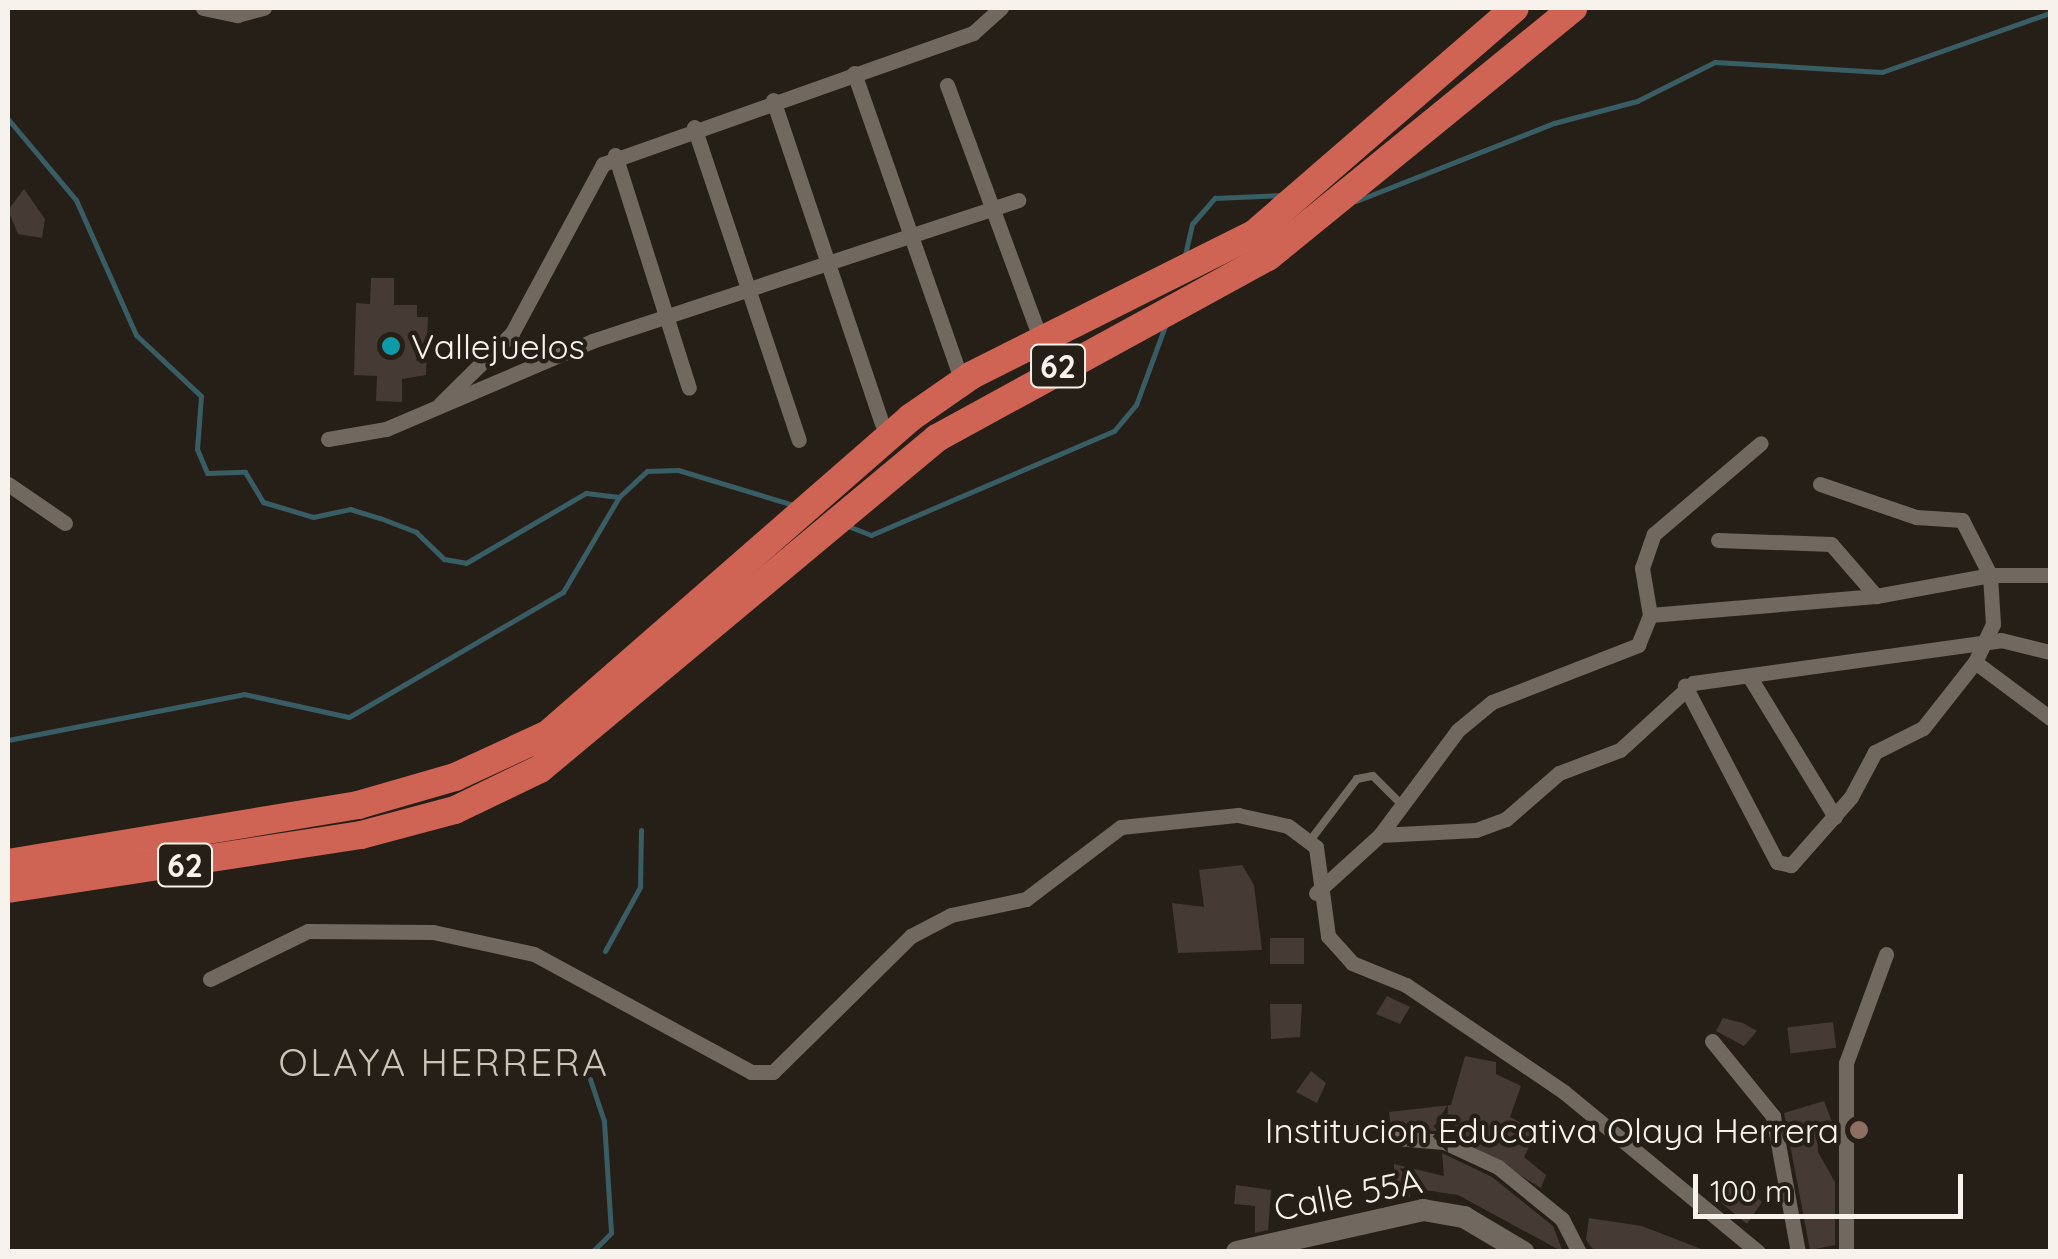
<!DOCTYPE html>
<style>
body{margin:0}
#map{position:relative;width:2058px;height:1259px;overflow:hidden;background:#261f17;font-family:Quicksand,sans-serif}
div>[style]{position:absolute}
[style*='--x']{left:calc(var(--x)*1px);top:calc(var(--y)*1px);width:calc(var(--w)*1px);rotate:calc(var(--a)*1deg)}
.stream>*{height:5px;margin:-2.5px;padding:0 2.5px;transform-origin:2.5px;border-radius:2.5px;background:#395d64}
.building>*{inset:0;background:#453a34;transform-origin:0 0}
.lane>*{height:8px;margin:-4px;padding:0 4px;transform-origin:4px;border-radius:4px;background:#71685f}
.street>*{height:15px;margin:-7.5px;padding:0 7.5px;transform-origin:7.5px;border-radius:7.5px;background:#71685f}
.secondary>*{height:22px;margin:-11px;padding:0 11px;transform-origin:11px;border-radius:11px;background:#71685f}
.highway>*{height:28px;margin:-14px;padding:0 14px;transform-origin:14px;border-radius:14px;background:#cf6455}
.dots>*{width:28px;height:28px;translate:-50% -50%;box-sizing:border-box;border:5px solid #261f17;border-radius:50%}
span{translate:-50% -50%;white-space:nowrap;text-align:center;line-height:1.15;-webkit-text-stroke:9px #261f17;paint-order:stroke}
.shield-label span{padding:2px 8px;background:#261f17;border:2px solid;border-radius:8px;-webkit-text-stroke-width:0}
.shield-label{font-size:32px;color:#f7f2ec;font-weight:700}
.poi-label{font-size:35px;color:#f7f2ec}
.left{translate:0 -50%;text-align:left}
.right{translate:-100% -50%;text-align:right}
.street-label{font-size:35px;color:#f7f2ec}
.neighbourhood-label{font-size:38px;color:#cdc4b9;letter-spacing:2.5px}
.frame{position:absolute;inset:0;border:10px solid #f7f2ec;pointer-events:none}
.scale{position:absolute;left:1693px;top:1174px;width:270px;height:45px;box-sizing:border-box;border:5px solid #f7f2ec;border-top:0;padding-left:12px;font-size:30px;line-height:35px;white-space:nowrap;color:#f7f2ec;-webkit-text-stroke:8px #261f17;paint-order:stroke}
</style>
<div id="map">
<div class="stream">
<i style="--x:8;--y:119;--w:106;--a:50"></i>
<i style="--x:76;--y:200;--w:148;--a:66"></i>
<i style="--x:136;--y:335;--w:89;--a:43.2"></i>
<i style="--x:201;--y:396;--w:53;--a:94.3"></i>
<i style="--x:197;--y:449;--w:26;--a:67"></i>
<i style="--x:207;--y:473;--w:38;--a:-2"></i>
<i style="--x:245;--y:472;--w:35;--a:59"></i>
<i style="--x:263;--y:502;--w:52;--a:16.7"></i>
<i style="--x:313;--y:517;--w:38;--a:-12"></i>
<i style="--x:350;--y:509;--w:31;--a:17"></i>
<i style="--x:380;--y:518;--w:39;--a:21"></i>
<i style="--x:416;--y:532;--w:39;--a:44"></i>
<i style="--x:444;--y:559;--w:22;--a:10"></i>
<i style="--x:466;--y:563;--w:139;--a:-30.3"></i>
<i style="--x:586;--y:493;--w:33;--a:7"></i>
<i style="--x:1356;--y:201;--w:213;--a:-21.5"></i>
<i style="--x:1554;--y:123;--w:86;--a:-14.8"></i>
<i style="--x:1637;--y:101;--w:87;--a:-26.6"></i>
<i style="--x:1715;--y:62;--w:167;--a:3.4"></i>
<i style="--x:1882;--y:72;--w:178;--a:-19.4"></i>
<i style="--x:1184;--y:259;--w:36;--a:-77"></i>
<i style="--x:1192;--y:224;--w:35;--a:-49"></i>
<i style="--x:1215;--y:198;--w:67;--a:-2.6"></i>
<i style="--x:845;--y:525;--w:28;--a:21"></i>
<i style="--x:871;--y:535;--w:264;--a:-23.2"></i>
<i style="--x:1114;--y:431;--w:34;--a:-50"></i>
<i style="--x:1136;--y:405;--w:87;--a:-69.9"></i>
<i style="--x:8;--y:740;--w:240;--a:-11"></i>
<i style="--x:244;--y:694;--w:107;--a:12.4"></i>
<i style="--x:349;--y:717;--w:248;--a:-30.3"></i>
<i style="--x:563;--y:592;--w:110;--a:-59.5"></i>
<i style="--x:619;--y:497;--w:38;--a:-43"></i>
<i style="--x:647;--y:471;--w:31;--a:-2"></i>
<i style="--x:678;--y:470;--w:120;--a:16.9"></i>
<i style="--x:605;--y:951;--w:73;--a:-61.3"></i>
<i style="--x:640;--y:887;--w:57;--a:-89"></i>
<i style="--x:590;--y:1079;--w:44;--a:71.6"></i>
<i style="--x:604;--y:1121;--w:112;--a:86.4"></i>
<i style="--x:611;--y:1233;--w:27;--a:135"></i>
</div>
<div class="building">
<i style="clip-path:polygon(24px 189px,45px 219px,42px 238px,18px 234px,8px 210px)"></i>
<i style="clip-path:polygon(371px 278px,394px 278px,394px 305px,417px 305px,417px 317px,428px 317px,426px 375px,402px 379px,402px 402px,376px 401px,377px 376px,354px 375px,356px 303px,370px 304px)"></i>
<i style="clip-path:polygon(1242px 865px,1254px 885px,1262px 950px,1178px 953px,1172px 903px,1204px 907px,1199px 870px)"></i>
<i style="left:1270px;top:938px;width:34px;height:26px"></i>
<i style="clip-path:polygon(1387px 996px,1410px 1007px,1400px 1024px,1376px 1014px)"></i>
<i style="clip-path:polygon(1270px 1004px,1302px 1004px,1300px 1037px,1271px 1039px)"></i>
<i style="clip-path:polygon(1723px 1018px,1743px 1023px,1757px 1031px,1744px 1046px,1716px 1031px)"></i>
<i style="left:1833px;top:1022px;width:26px;height:46px;rotate:83deg"></i>
<i style="clip-path:polygon(1465px 1056px,1496px 1062px,1496px 1074px,1521px 1086px,1510px 1117px,1537px 1131px,1524px 1157px,1546px 1175px,1541px 1188px,1449px 1132px,1391px 1128px,1389px 1112px,1451px 1105px)"></i>
<i style="clip-path:polygon(1311px 1071px,1326px 1083px,1317px 1103px,1296px 1092px)"></i>
<i style="clip-path:polygon(1824px 1101px,1834px 1127px,1817px 1133px,1818px 1152px,1835px 1182px,1835px 1245px,1810px 1250px,1784px 1113px)"></i>
<i style="clip-path:polygon(1442px 1153px,1492px 1177px,1553px 1226px,1563px 1252px,1458px 1195px,1410px 1188px,1410px 1197px,1394px 1201px,1394px 1164px,1444px 1176px)"></i>
<i style="clip-path:polygon(1734px 1179px,1762px 1202px,1747px 1224px,1720px 1202px)"></i>
<i style="clip-path:polygon(1236px 1185px,1271px 1190px,1268px 1230px,1255px 1233px,1255px 1206px,1234px 1204px)"></i>
<i style="clip-path:polygon(1589px 1218px,1642px 1226px,1709px 1252px,1595px 1252px,1586px 1240px)"></i>
</div>
<div class="lane">
<i style="--x:1309;--y:842;--w:79;--a:-52.7"></i>
<i style="--x:1357;--y:779;--w:16;--a:-11"></i>
<i style="--x:1373;--y:776;--w:40;--a:45"></i>
</div>
<div class="street">
<i style="--x:203;--y:8;--w:35;--a:12"></i>
<i style="--x:237;--y:15;--w:28;--a:-15"></i>
<i style="--x:854;--y:73;--w:317;--a:70.7"></i>
<i style="--x:947;--y:85;--w:261;--a:69.8"></i>
<i style="--x:773;--y:100;--w:341;--a:71.4"></i>
<i style="--x:694;--y:127;--w:330;--a:71.5"></i>
<i style="--x:615;--y:155;--w:244;--a:72.4"></i>
<i style="--x:440;--y:404;--w:101;--a:-44.6"></i>
<i style="--x:512;--y:333;--w:192;--a:-61.7"></i>
<i style="--x:603;--y:164;--w:393;--a:-19.5"></i>
<i style="--x:973;--y:33;--w:38;--a:-42"></i>
<i style="--x:328;--y:439;--w:59;--a:-9.8"></i>
<i style="--x:386;--y:429;--w:224;--a:-23.1"></i>
<i style="--x:592;--y:341;--w:449;--a:-18.3"></i>
<i style="--x:8;--y:484;--w:69;--a:34.4"></i>
<i style="--x:1820;--y:484;--w:102;--a:19"></i>
<i style="--x:1916;--y:517;--w:46;--a:3.7"></i>
<i style="--x:1962;--y:520;--w:62;--a:63"></i>
<i style="--x:1990;--y:575;--w:60;--a:0"></i>
<i style="--x:1718;--y:540;--w:113;--a:2"></i>
<i style="--x:1831;--y:544;--w:69;--a:49.1"></i>
<i style="--x:1650;--y:615;--w:227;--a:-4.8"></i>
<i style="--x:1876;--y:596;--w:116;--a:-10.4"></i>
<i style="--x:1990;--y:575;--w:49;--a:86.5"></i>
<i style="--x:1993;--y:624;--w:42;--a:115.3"></i>
<i style="--x:1975;--y:662;--w:84;--a:128.2"></i>
<i style="--x:1923;--y:728;--w:54;--a:153.4"></i>
<i style="--x:1875;--y:752;--w:51;--a:118.1"></i>
<i style="--x:1851;--y:797;--w:91;--a:131.4"></i>
<i style="--x:1791;--y:865;--w:14;--a:-168"></i>
<i style="--x:1777;--y:862;--w:199;--a:-117.6"></i>
<i style="--x:1975;--y:662;--w:94;--a:36.7"></i>
<i style="--x:1749;--y:676;--w:165;--a:58.6"></i>
<i style="--x:1380;--y:835;--w:96;--a:-3"></i>
<i style="--x:1476;--y:830;--w:32;--a:-20"></i>
<i style="--x:1506;--y:819;--w:70;--a:-41"></i>
<i style="--x:1559;--y:773;--w:65;--a:-20.7"></i>
<i style="--x:1620;--y:750;--w:99;--a:-42.5"></i>
<i style="--x:1693;--y:683;--w:311;--a:-7.9"></i>
<i style="--x:2001;--y:640;--w:50;--a:13.8"></i>
<i style="--x:1316;--y:893;--w:86;--a:-42.2"></i>
<i style="--x:1380;--y:835;--w:131;--a:-53.4"></i>
<i style="--x:1458;--y:730;--w:44;--a:-39.5"></i>
<i style="--x:1492;--y:702;--w:157;--a:-21.3"></i>
<i style="--x:1638;--y:645;--w:32;--a:-68"></i>
<i style="--x:1650;--y:615;--w:48;--a:-99.7"></i>
<i style="--x:1642;--y:568;--w:36;--a:-71"></i>
<i style="--x:1654;--y:534;--w:140;--a:-40.4"></i>
<i style="--x:210;--y:979;--w:109;--a:-26.1"></i>
<i style="--x:308;--y:931;--w:125;--a:0.5"></i>
<i style="--x:433;--y:932;--w:103;--a:12.3"></i>
<i style="--x:534;--y:954;--w:247;--a:28.5"></i>
<i style="--x:751;--y:1072;--w:22;--a:0"></i>
<i style="--x:773;--y:1072;--w:194;--a:-44.6"></i>
<i style="--x:911;--y:936;--w:45;--a:-27.7"></i>
<i style="--x:951;--y:915;--w:77;--a:-12"></i>
<i style="--x:1026;--y:899;--w:119;--a:-37.2"></i>
<i style="--x:1121;--y:827;--w:118;--a:-5.9"></i>
<i style="--x:1238;--y:815;--w:51;--a:12.4"></i>
<i style="--x:1288;--y:826;--w:35;--a:37"></i>
<i style="--x:1316;--y:847;--w:90;--a:82.3"></i>
<i style="--x:1328;--y:936;--w:36;--a:48"></i>
<i style="--x:1352;--y:963;--w:58;--a:22.2"></i>
<i style="--x:1406;--y:985;--w:191;--a:34.1"></i>
<i style="--x:1564;--y:1092;--w:251;--a:39.5"></i>
<i style="--x:1712;--y:1041;--w:97;--a:50.9"></i>
<i style="--x:1773;--y:1116;--w:138;--a:79.6"></i>
<i style="--x:1396;--y:1138;--w:48;--a:4.8"></i>
<i style="--x:1444;--y:1142;--w:60;--a:24.8"></i>
<i style="--x:1498;--y:1167;--w:82;--a:39.1"></i>
<i style="--x:1562;--y:1219;--w:37;--a:63"></i>
<i style="--x:1846;--y:1252;--w:189;--a:-90"></i>
<i style="--x:1846;--y:1063;--w:116;--a:-69.8"></i>
</div>
<div class="secondary">
<i style="--x:1237;--y:1252;--w:191;--a:-12.7"></i>
<i style="--x:1423;--y:1210;--w:42;--a:9.7"></i>
<i style="--x:1464;--y:1217;--w:69;--a:30.7"></i>
</div>
<div class="highway">
<i style="--x:8;--y:863;--w:355;--a:-9.4"></i>
<i style="--x:358;--y:805;--w:101;--a:-16.1"></i>
<i style="--x:455;--y:777;--w:102;--a:-24.8"></i>
<i style="--x:548;--y:734;--w:481;--a:-41.1"></i>
<i style="--x:910;--y:418;--w:75;--a:-34.7"></i>
<i style="--x:972;--y:375;--w:315;--a:-26.6"></i>
<i style="--x:1254;--y:234;--w:345;--a:-40.9"></i>
<i style="--x:8;--y:889;--w:357;--a:-8.7"></i>
<i style="--x:361;--y:835;--w:97;--a:-14.9"></i>
<i style="--x:455;--y:810;--w:94;--a:-25.8"></i>
<i style="--x:540;--y:769;--w:517;--a:-39.82"></i>
<i style="--x:937;--y:438;--w:377;--a:-28.7"></i>
<i style="--x:1268;--y:257;--w:394;--a:-39.2"></i>
</div>
<div class="dots">
<i style="left:391px;top:346px;background:#0f9aa8"></i>
<i style="left:1859px;top:1130px;background:#8d6e63"></i>
</div>
<div class="shield-label">
<span style="left:1058px;top:366px">62</span>
<span style="left:185px;top:865px">62</span>
</div>
<div class="poi-label">
<span class="left" style="left:411px;top:346px">Vallejuelos</span>
<span class="right" style="left:1839px;top:1130px">Institucion Educativa Olaya Herrera</span>
</div>
<div class="street-label">
<span style="left:1348px;top:1194px;rotate:-11deg">Calle 55A</span>
</div>
<div class="neighbourhood-label">
<span style="left:444px;top:1063px">OLAYA HERRERA</span>
</div>
<div class="frame"></div>
<div class="scale">100 m</div>
</div>
